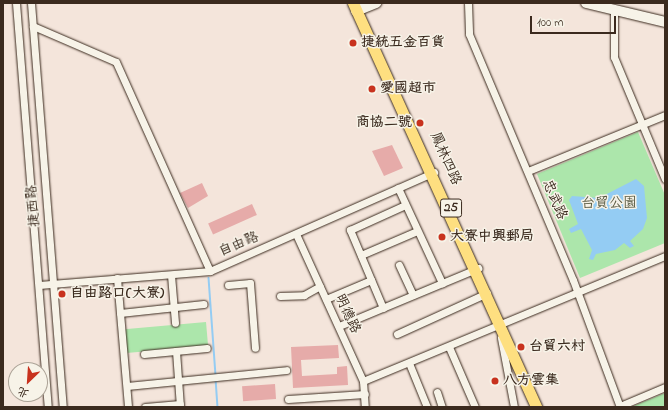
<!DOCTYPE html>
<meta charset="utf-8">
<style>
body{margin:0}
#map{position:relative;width:668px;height:410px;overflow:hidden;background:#f4e5db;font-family:"Indie Flower","LXGW WenKai TC",sans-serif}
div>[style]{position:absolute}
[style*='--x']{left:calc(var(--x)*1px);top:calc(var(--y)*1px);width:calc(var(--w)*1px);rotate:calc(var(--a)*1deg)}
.green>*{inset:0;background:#ace6ab;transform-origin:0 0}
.water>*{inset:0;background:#94ccf3}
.stream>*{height:1.5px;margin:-0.75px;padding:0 0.75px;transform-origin:0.75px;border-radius:0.75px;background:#94ccf3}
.building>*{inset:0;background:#e6aba9;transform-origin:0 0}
.roads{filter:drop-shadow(0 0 1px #3b2a1e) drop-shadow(0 0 1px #3b2a1e)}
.street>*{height:7px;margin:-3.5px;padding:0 3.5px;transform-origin:3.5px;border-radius:3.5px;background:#f7f3e8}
.secondary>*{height:10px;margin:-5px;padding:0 5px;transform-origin:5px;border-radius:5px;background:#f7f3e8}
.primary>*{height:11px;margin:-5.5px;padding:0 5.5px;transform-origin:5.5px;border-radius:5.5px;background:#fedf80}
.dots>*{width:11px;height:11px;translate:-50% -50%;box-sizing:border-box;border:2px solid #f7f3e8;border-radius:50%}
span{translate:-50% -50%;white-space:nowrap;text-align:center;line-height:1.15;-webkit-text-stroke:3px #f7f3e8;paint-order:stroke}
.shield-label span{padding:1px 3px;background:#f7f3e8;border:1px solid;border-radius:3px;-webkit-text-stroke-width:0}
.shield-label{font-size:13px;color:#3b2a1e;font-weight:700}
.poi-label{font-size:14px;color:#3b2a1e;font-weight:700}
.left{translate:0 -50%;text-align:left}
.right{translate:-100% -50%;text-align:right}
.street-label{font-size:14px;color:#3b2a1e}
.park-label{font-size:14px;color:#575941}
.frame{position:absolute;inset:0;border:4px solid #3b2a1e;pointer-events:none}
.north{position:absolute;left:8px;top:362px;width:40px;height:40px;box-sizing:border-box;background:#f7f3e8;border:1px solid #aca397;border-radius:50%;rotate:205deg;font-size:11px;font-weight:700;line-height:16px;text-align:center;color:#3b2a1e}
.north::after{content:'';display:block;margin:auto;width:14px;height:18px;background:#c8321e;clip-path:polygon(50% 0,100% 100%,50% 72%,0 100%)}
.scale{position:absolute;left:530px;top:16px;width:86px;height:18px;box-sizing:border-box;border:2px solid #3b2a1e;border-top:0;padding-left:5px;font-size:12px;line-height:14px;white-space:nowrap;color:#3b2a1e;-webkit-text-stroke:3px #f7f3e8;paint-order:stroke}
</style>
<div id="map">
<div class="green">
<i style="clip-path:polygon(638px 132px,665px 195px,665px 243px,580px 278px,537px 174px)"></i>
<i style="left:206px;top:322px;width:24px;height:82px;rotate:85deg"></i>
<i style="clip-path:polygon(665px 393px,665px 407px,631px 407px)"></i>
</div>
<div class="water">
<i style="clip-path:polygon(636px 179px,644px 186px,647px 218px,643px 229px,630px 241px,634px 246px,630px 248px,624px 243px,615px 250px,596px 254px,593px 260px,589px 259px,592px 250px,581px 229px,571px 233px,569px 229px,578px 224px,569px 200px,572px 196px,599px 198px)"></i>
</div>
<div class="stream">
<i style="--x:209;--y:278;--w:97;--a:85.9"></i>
<i style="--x:216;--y:379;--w:28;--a:86"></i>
</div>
<div class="building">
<i style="clip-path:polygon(392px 145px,403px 168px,384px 176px,372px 151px)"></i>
<i style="clip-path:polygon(202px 183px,208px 196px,188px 208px,180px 193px)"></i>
<i style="left:252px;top:204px;width:12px;height:48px;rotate:66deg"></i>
<i style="clip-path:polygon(338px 345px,339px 358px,301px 360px,302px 376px,337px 374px,337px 367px,347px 366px,348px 385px,293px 388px,291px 347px)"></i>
<i style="left:275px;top:384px;width:15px;height:33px;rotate:86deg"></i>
</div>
<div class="roads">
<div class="street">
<i style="--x:16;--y:3;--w:405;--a:85.5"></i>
<i style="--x:31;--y:3;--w:405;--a:85.5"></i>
<i style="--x:468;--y:3;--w:31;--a:88"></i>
<i style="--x:469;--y:34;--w:267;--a:67.1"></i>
<i style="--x:573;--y:280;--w:135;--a:69.7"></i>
<i style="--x:614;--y:9;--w:48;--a:90"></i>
<i style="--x:614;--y:57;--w:132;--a:67.3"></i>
<i style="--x:33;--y:26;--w:90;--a:23.4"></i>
<i style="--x:116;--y:62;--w:229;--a:65.8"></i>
<i style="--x:528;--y:171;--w:148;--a:-22.2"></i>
<i style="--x:398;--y:188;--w:105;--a:65.1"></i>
<i style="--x:296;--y:234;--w:162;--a:65.5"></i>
<i style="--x:363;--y:381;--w:26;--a:86"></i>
<i style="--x:361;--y:255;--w:61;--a:-23.2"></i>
<i style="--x:399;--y:265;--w:33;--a:65"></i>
<i style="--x:171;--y:275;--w:48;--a:85.2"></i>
<i style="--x:117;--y:278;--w:129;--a:85.1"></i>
<i style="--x:39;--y:285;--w:172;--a:-4.7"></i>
<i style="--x:210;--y:271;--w:245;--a:-23.8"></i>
<i style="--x:228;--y:285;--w:22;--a:-5"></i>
<i style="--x:250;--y:283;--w:65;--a:85.6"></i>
<i style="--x:280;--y:296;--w:24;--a:-2"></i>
<i style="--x:304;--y:295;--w:18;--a:-29"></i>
<i style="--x:326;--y:299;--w:49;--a:-22.9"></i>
<i style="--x:383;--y:308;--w:85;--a:-112.9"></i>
<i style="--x:350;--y:230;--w:60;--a:-24.4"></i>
<i style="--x:120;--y:313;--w:84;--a:-6.1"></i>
<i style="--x:339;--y:326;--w:151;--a:-22.6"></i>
<i style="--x:397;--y:334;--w:99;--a:-24.5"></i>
<i style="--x:501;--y:338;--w:70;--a:79.3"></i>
<i style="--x:449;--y:347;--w:65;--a:66.6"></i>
<i style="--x:176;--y:351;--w:56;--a:85.9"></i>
<i style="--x:144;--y:354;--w:63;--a:-5.4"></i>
<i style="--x:409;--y:363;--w:48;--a:67.8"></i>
<i style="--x:363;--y:381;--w:327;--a:-22.5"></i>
<i style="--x:127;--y:386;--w:160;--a:-5.7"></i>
<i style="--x:437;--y:392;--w:16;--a:72"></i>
<i style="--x:288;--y:399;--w:77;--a:-3.7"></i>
<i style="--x:620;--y:406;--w:49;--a:-22.9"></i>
<i style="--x:145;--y:407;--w:35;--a:-5"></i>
</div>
<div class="secondary">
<i style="--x:586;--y:3;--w:81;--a:13.5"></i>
<i style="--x:356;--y:11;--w:22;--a:-22"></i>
</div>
<div class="primary">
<i style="--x:353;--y:3;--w:444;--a:65.6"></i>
</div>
</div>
<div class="dots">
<i style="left:353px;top:43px;background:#c8321e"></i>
<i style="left:372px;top:89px;background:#c8321e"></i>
<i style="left:420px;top:123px;background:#c8321e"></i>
<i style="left:442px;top:237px;background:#c8321e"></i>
<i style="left:62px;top:294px;background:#c8321e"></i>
<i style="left:521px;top:347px;background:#c8321e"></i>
<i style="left:495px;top:381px;background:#c8321e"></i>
</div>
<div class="shield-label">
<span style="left:451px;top:208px">25</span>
</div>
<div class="poi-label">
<span class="left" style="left:361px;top:43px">捷統五金百貨</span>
<span class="left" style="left:380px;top:89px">愛國超市</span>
<span class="right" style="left:412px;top:123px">商協二號</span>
<span class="left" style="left:450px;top:237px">大寮中興郵局</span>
<span class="left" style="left:70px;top:294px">自由路口(大寮)</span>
<span class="left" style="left:529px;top:347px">台貿六村</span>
<span class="left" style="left:503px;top:381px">八方雲集</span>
</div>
<div class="street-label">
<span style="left:445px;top:159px;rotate:66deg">鳳林四路</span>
<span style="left:554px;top:200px;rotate:67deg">忠武路</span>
<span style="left:34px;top:206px;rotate:-95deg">捷西路</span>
<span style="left:239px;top:245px;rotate:-23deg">自由路</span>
<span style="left:347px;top:314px;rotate:65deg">明德路</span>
</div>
<div class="park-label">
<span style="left:609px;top:204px">台貿公園</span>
</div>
<div class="frame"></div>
<div class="north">北</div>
<div class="scale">100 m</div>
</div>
